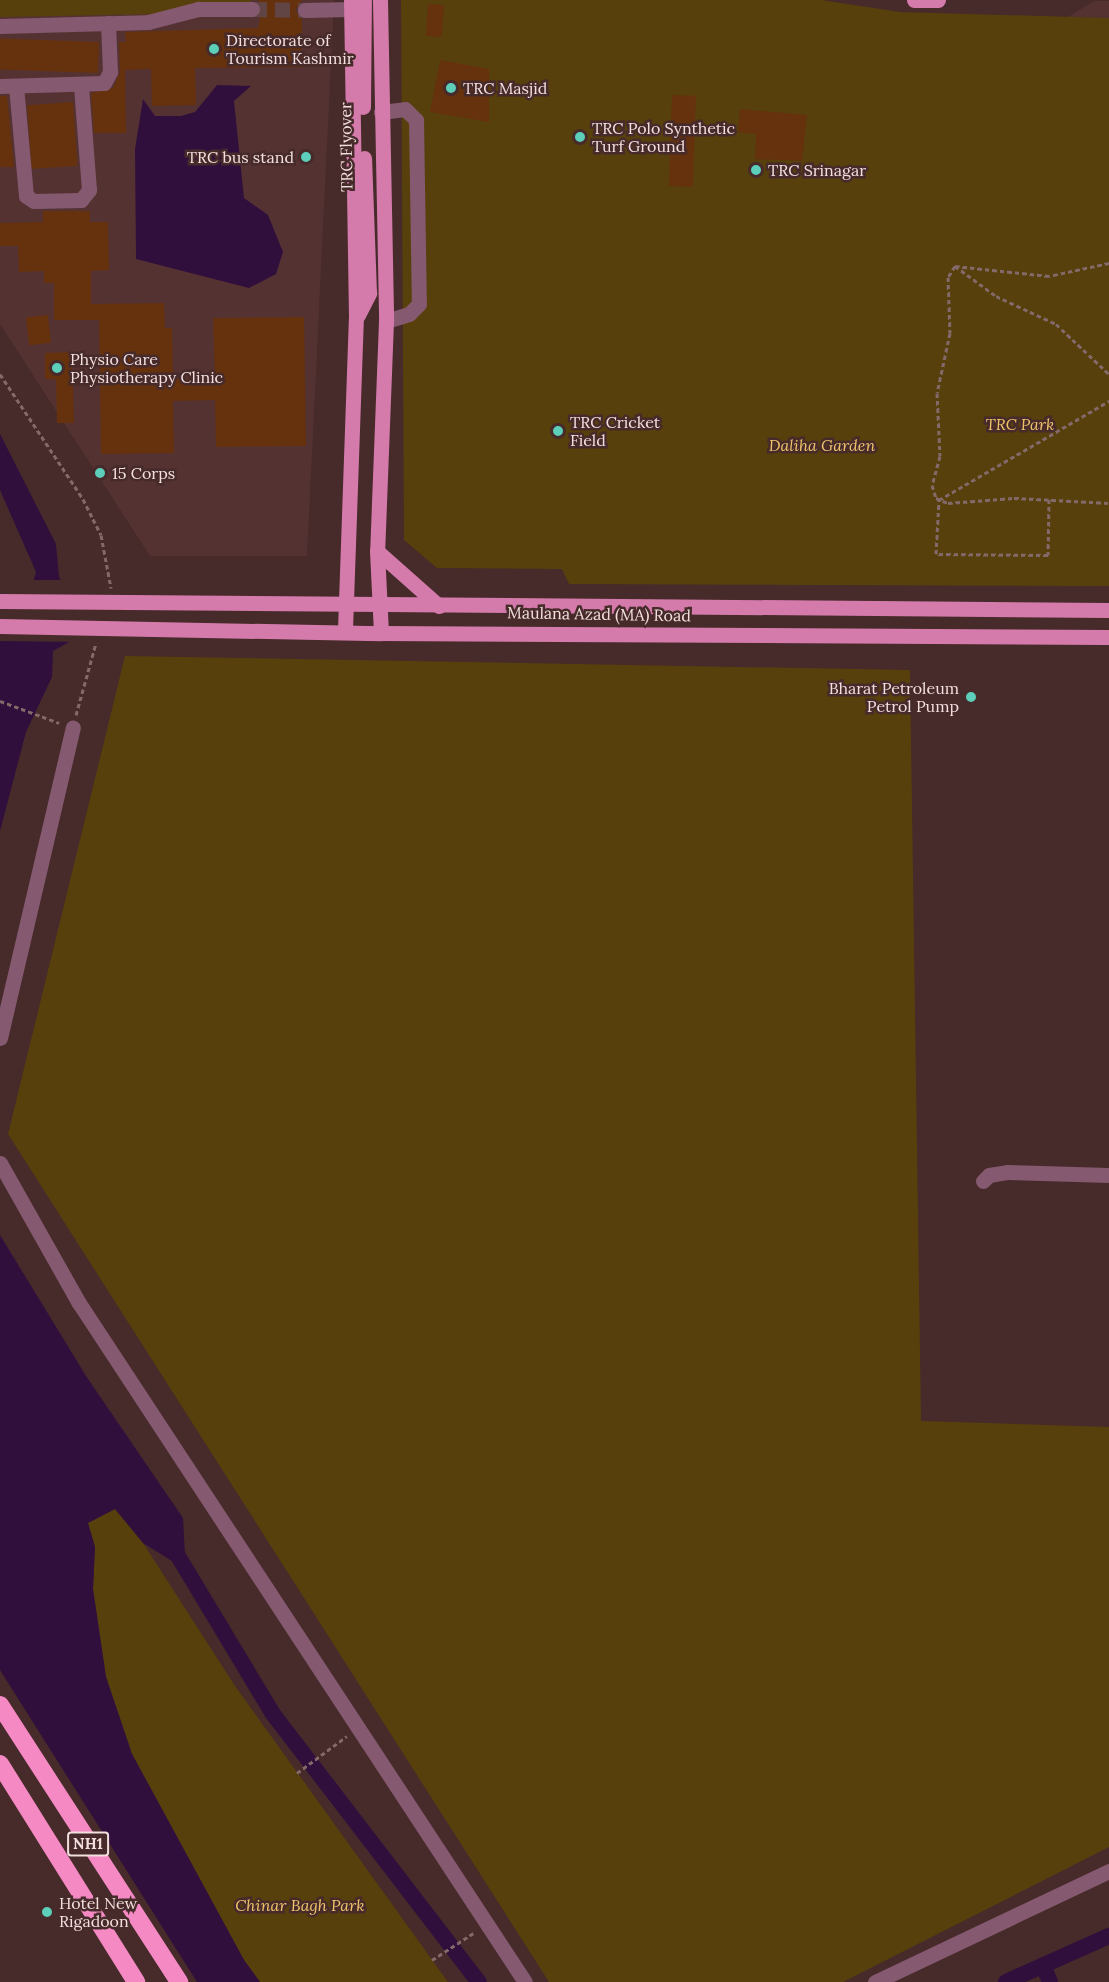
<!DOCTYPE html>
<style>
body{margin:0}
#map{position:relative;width:1109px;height:1982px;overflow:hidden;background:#472a2a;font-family:Lora,serif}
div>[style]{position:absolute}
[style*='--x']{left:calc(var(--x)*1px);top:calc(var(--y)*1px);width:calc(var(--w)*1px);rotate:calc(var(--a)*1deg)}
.built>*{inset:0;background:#553232}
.green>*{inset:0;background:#57400c}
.water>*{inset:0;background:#300f3d}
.pier>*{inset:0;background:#472a2a}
.canal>*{height:16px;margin:-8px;padding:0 8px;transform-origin:8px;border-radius:8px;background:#300f3d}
.building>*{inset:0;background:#66320e;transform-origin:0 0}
.minor-tunnel>*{height:15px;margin-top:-7.5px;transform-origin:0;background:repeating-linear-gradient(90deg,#614545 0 15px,transparent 0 23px)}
.path>*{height:3px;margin-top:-1.5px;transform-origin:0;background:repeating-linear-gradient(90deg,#836969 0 4.5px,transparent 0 7.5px)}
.minor>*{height:15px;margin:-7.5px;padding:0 7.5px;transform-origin:7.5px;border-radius:7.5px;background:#855970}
.major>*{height:15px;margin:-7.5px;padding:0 7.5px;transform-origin:7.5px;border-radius:7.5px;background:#d57bac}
.highway>*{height:18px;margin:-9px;padding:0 9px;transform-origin:9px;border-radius:9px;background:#f589c3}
.dots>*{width:16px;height:16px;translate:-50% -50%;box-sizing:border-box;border:3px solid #472a2a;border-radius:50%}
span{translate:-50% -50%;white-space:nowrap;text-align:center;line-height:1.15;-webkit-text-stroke:5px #472a2a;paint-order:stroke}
.shield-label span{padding:2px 4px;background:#472a2a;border:2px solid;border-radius:4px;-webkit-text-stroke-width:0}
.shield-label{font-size:15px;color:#f3dfdf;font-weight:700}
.poi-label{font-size:16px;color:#f3dfdf}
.left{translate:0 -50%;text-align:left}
.right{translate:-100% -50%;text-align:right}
.street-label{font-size:16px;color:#f3dfdf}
.park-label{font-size:16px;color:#efc36b;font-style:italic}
</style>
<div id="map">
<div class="built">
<i style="clip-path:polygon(0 0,334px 0,307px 556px,150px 556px,0 324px)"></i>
<i style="clip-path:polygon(1094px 1px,1109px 1px,1109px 18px,1068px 17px)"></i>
</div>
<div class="green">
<i style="clip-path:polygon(0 0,251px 0,251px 4px,159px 14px,0 17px)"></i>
<i style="clip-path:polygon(401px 0,821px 0,900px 12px,1109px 18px,1109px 586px,569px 584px,562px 569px,437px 568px,404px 540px)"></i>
<i style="clip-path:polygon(125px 656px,910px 670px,921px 1421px,1109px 1427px,1109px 1847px,843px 1982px,549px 1982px,8px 1134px)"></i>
<i style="clip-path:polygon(115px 1509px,143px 1543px,235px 1686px,448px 1982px,260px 1982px,244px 1960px,132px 1754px,106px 1677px,93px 1589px,95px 1547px,88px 1523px)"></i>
</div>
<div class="water">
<i style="clip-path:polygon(217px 85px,251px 86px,234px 101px,244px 198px,268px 215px,283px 252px,276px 274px,249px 288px,136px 259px,135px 149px,143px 99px,155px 116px,181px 116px,195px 112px)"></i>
<i style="clip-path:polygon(0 434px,56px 544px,59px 576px,80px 636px,53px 651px,52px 677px,26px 732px,0 831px,0 639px,18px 636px,36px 572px,0 490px)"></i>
<i style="clip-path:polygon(0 1235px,86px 1376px,183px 1518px,185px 1555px,175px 1563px,143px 1543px,115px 1509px,88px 1523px,95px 1547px,93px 1589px,106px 1677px,132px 1754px,244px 1960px,260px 1982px,197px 1982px,0 1670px)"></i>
</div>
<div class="pier">
<i style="clip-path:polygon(31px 580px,64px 580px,82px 638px,75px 642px,0 641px,0 636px,16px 634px)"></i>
</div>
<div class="canal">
<i style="--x:169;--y:1541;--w:202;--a:59"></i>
<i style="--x:273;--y:1714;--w:338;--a:52.5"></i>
<i style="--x:1043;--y:1966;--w:17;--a:66"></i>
<i style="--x:1006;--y:1982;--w:113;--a:-24.1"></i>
</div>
<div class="building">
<i style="clip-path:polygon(258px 0,302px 0,295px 10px,302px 19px,302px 67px,195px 68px,196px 105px,152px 106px,151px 69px,125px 70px,126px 133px,94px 133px,91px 93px,113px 88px,120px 72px,119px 42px,126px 42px,125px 32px,258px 28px,262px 8px)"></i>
<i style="left:428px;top:4px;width:16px;height:32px;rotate:4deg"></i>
<i style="left:99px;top:42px;width:31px;height:99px;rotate:92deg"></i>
<i style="clip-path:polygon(440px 60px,489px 69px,489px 122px,430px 112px)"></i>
<i style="left:672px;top:95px;width:24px;height:91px;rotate:2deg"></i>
<i style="clip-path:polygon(0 96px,7px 96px,14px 167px,0 167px)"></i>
<i style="left:73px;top:102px;width:64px;height:46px;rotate:86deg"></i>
<i style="clip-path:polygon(740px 109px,807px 115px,802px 161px,755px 159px,756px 134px,738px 132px)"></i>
<i style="clip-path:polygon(43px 211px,90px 211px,90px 222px,108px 222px,109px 270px,91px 271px,91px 304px,164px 303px,165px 328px,172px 328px,173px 379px,215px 378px,213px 318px,304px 317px,306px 446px,216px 447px,215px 400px,173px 401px,174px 453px,101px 454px,99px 320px,54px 320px,54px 283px,44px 283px,44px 271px,19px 272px,18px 246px,0 246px,0 223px,43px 222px)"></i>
<i style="left:48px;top:315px;width:28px;height:22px;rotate:84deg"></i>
<i style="clip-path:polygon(72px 352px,74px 423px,57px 423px,56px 379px,45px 379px,45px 353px)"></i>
</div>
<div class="minor-tunnel">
<i style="--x:252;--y:9;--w:53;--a:1.1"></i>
</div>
<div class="path">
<i style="--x:1109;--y:263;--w:61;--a:167.8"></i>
<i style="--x:1049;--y:276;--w:95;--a:-173.9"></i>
<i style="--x:955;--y:266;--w:13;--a:122"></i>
<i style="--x:948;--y:277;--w:56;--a:88"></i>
<i style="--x:950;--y:333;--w:61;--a:102.2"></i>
<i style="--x:937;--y:393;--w:63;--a:87.3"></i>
<i style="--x:940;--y:456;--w:30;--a:105"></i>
<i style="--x:932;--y:485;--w:14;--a:73"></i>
<i style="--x:936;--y:498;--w:13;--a:23"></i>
<i style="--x:948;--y:503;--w:66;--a:-4.3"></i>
<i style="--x:1014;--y:498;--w:95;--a:3"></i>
<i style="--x:955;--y:266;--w:51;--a:36.2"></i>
<i style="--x:996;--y:296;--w:66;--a:25"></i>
<i style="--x:1056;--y:324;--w:73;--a:43.3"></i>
<i style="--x:0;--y:374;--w:150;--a:56.4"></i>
<i style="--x:83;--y:499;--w:40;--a:63.4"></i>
<i style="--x:101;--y:535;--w:54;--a:79.3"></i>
<i style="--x:1049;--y:499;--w:56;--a:91"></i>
<i style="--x:1048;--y:555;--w:112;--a:-179.5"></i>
<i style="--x:936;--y:554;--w:54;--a:-86.8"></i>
<i style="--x:939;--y:500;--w:197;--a:-30.2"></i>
<i style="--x:0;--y:701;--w:63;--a:20.4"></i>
<i style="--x:76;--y:715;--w:75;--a:-74.5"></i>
<i style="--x:297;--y:1773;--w:62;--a:-36.5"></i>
<i style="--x:432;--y:1960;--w:51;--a:-33.1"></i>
</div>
<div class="minor">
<i style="--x:305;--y:10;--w:46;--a:-1.2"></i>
<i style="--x:0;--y:26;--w:148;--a:-1.5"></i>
<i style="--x:148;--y:22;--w:52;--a:-14.6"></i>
<i style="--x:198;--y:9;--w:54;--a:0"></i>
<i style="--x:0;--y:86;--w:104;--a:-1.7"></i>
<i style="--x:104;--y:83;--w:13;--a:-61"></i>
<i style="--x:110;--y:72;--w:49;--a:-92.3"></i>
<i style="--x:16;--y:86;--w:110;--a:84.8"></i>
<i style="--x:26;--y:196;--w:9;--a:32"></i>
<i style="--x:34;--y:201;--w:47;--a:-1.2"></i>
<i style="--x:81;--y:200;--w:13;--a:-51"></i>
<i style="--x:89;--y:190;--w:105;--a:-94.4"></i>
<i style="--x:381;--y:112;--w:24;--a:-7"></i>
<i style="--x:405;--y:109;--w:16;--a:45"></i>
<i style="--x:416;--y:120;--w:184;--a:89.1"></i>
<i style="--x:419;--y:304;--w:14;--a:135"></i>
<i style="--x:409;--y:314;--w:24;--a:163"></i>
<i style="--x:0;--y:1038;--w:319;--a:-76.8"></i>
<i style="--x:0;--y:1163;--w:161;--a:60.6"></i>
<i style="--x:79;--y:1303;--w:812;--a:56.7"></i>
<i style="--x:983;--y:1181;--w:8;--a:-45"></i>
<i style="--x:989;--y:1175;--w:18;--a:-9"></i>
<i style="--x:1007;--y:1172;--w:102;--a:1.7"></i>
<i style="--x:875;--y:1982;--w:259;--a:-25.4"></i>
</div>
<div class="major">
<i style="--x:380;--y:0;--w:321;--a:88.9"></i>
<i style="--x:386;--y:321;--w:230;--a:92.2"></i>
<i style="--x:377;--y:551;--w:82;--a:87.2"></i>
<i style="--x:914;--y:0;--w:24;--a:0"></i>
<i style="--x:363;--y:107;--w:107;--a:-89.5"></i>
<i style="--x:358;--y:315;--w:25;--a:-63"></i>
<i style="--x:369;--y:293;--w:135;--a:-92.1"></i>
<i style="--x:377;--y:551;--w:83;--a:41.6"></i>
<i style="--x:0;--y:601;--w:1109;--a:0.46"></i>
<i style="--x:0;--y:626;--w:381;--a:1.1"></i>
<i style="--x:381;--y:633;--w:728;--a:0.31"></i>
<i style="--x:345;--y:630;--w:313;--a:-88"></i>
<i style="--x:356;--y:317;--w:317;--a:-90.9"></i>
</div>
<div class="highway">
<i style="--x:0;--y:1705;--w:330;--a:57.1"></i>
<i style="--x:0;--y:1764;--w:257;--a:58"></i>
</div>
<div class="dots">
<i style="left:214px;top:49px;background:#5dceb9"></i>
<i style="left:451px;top:88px;background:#5dceb9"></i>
<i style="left:580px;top:137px;background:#5dceb9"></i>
<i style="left:306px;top:157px;background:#5dceb9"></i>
<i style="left:756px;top:170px;background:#5dceb9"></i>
<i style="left:57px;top:368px;background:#5dceb9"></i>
<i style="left:558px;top:431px;background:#5dceb9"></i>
<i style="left:100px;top:473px;background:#5dceb9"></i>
<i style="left:971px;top:697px;background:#5dceb9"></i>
<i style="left:47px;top:1912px;background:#5dceb9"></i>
</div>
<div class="shield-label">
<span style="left:88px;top:1844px">NH1</span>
</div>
<div class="poi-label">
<span class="left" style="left:226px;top:49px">Directorate of<br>Tourism Kashmir</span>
<span class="left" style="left:463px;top:88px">TRC Masjid</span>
<span class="left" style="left:592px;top:137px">TRC Polo Synthetic<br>Turf Ground</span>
<span class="right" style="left:294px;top:157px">TRC bus stand</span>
<span class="left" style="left:768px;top:170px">TRC Srinagar</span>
<span class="left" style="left:70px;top:368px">Physio Care<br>Physiotherapy Clinic</span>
<span class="left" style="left:570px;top:431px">TRC Cricket<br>Field</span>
<span class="left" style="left:112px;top:473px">15 Corps</span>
<span class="right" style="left:959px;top:697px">Bharat Petroleum<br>Petrol Pump</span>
<span class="left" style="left:59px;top:1912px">Hotel New<br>Rigadoon</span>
</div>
<div class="street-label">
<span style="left:346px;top:147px;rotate:-91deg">TRC Flyover</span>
<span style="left:599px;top:614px;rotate:1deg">Maulana Azad (MA) Road</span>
</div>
<div class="park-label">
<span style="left:1020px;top:424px">TRC Park</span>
<span style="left:822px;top:445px">Daliha Garden</span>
<span style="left:300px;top:1905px">Chinar Bagh Park</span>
</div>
</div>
